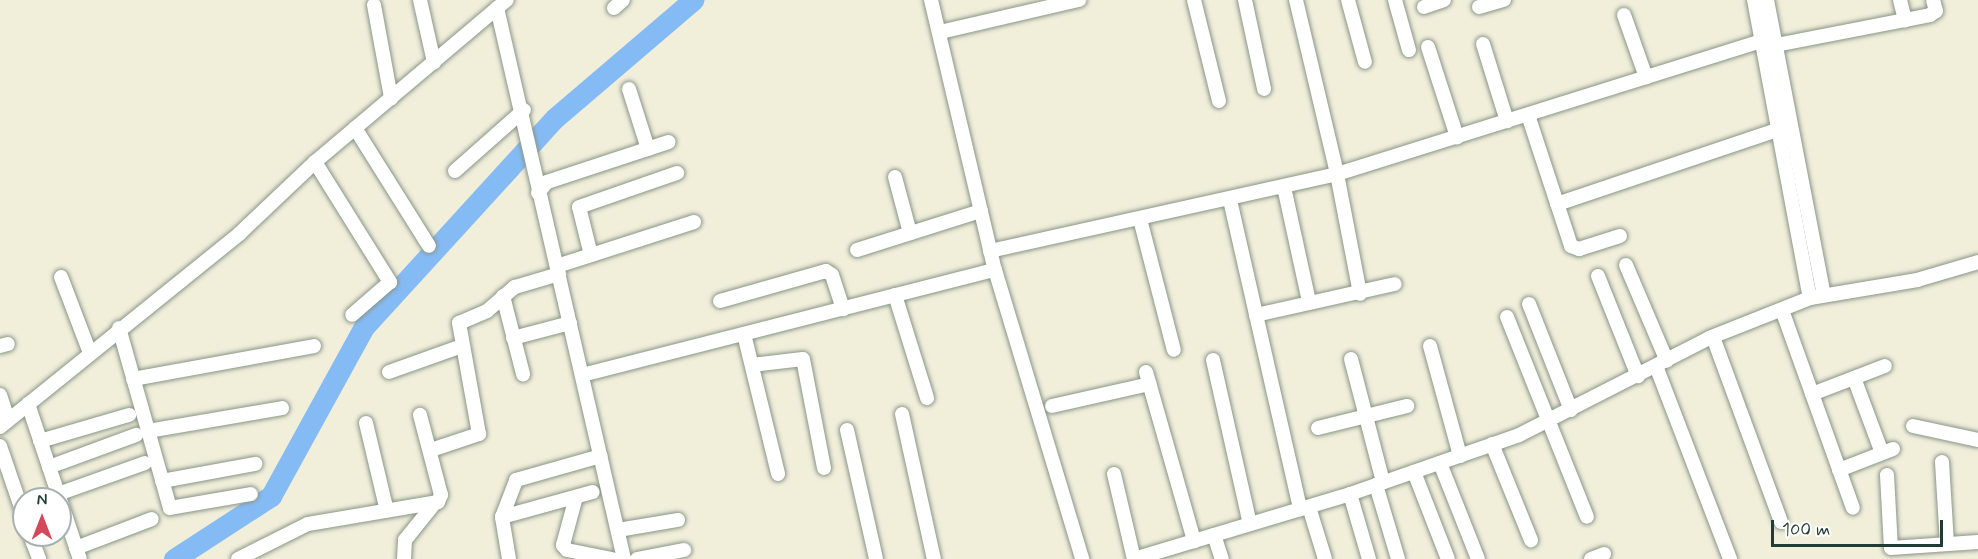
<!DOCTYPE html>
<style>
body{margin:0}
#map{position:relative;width:1978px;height:559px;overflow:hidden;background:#f1eeda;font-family:Mynerve,sans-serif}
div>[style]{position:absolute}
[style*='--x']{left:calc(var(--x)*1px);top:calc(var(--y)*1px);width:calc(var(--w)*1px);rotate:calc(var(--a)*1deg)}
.river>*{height:21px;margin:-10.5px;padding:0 10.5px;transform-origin:10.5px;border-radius:10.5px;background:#85bbf5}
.roads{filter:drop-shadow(0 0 2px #889687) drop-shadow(0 0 2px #889687)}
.minor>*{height:14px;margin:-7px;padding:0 7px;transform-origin:7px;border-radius:7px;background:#fff}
span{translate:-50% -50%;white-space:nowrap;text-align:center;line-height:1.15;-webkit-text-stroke:4.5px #fff;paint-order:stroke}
.north{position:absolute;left:12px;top:487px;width:60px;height:60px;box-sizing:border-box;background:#fff;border:2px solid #a5b1ae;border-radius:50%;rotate:0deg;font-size:16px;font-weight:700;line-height:24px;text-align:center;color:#1f3d34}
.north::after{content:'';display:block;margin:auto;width:21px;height:27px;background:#d1495b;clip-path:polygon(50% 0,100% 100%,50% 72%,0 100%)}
.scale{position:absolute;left:1771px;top:520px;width:172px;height:27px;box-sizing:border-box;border:3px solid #1f3d34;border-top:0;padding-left:8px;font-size:18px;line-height:21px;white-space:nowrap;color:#1f3d34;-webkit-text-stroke:4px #fff;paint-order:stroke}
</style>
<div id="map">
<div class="river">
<i style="--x:174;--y:559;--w:116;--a:-33"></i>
<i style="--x:271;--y:496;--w:193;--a:-61.2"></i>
<i style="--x:364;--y:327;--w:283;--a:-47.6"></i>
<i style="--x:555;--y:118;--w:182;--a:-40.5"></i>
</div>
<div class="roads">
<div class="minor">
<i style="--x:420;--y:0;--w:64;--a:77.3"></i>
<i style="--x:931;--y:0;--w:277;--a:76.7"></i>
<i style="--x:995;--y:270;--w:302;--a:73.2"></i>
<i style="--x:1194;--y:0;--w:104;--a:76.1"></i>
<i style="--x:1245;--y:0;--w:91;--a:77.9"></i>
<i style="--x:1296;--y:0;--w:179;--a:76.7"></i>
<i style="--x:1337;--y:174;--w:122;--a:79.1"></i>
<i style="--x:1348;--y:0;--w:64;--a:74.7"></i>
<i style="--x:1395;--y:0;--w:52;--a:74.4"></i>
<i style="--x:1754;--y:0;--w:303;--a:79.4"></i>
<i style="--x:1767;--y:0;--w:300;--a:79.1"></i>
<i style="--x:1900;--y:0;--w:21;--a:76"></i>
<i style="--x:374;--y:5;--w:95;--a:79.6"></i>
<i style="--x:1424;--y:7;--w:21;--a:-19"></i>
<i style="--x:1479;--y:7;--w:26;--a:-16"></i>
<i style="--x:497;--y:8;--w:565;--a:77.02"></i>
<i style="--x:614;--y:8;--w:12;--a:-42"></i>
<i style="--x:1624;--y:15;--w:66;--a:70.5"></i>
<i style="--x:940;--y:32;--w:143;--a:-13"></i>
<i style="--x:1483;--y:44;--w:81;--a:72.7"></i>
<i style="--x:1776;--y:45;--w:157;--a:-11"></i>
<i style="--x:1930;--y:15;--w:7;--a:-34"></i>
<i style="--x:1936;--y:11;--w:11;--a:-105"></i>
<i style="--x:1428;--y:47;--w:95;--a:72.1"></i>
<i style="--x:629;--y:89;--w:63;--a:72.4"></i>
<i style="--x:1528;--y:115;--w:138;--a:71.8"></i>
<i style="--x:1571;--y:246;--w:9;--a:21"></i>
<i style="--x:1579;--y:249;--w:43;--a:-17.6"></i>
<i style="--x:355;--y:128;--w:139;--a:57.9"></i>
<i style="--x:315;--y:162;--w:142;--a:58"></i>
<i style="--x:390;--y:282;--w:50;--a:139"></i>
<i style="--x:455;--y:171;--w:92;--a:-41.5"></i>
<i style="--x:895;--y:177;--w:58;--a:75"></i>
<i style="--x:1284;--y:187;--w:118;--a:77.7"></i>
<i style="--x:538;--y:193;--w:14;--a:-51"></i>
<i style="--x:547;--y:182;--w:128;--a:-18.2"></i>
<i style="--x:1230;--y:200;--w:317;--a:77.2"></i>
<i style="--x:1557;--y:204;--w:232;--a:-18.6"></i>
<i style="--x:1140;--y:219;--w:135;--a:75.5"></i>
<i style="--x:857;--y:250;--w:130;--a:-17.5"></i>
<i style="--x:990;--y:251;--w:355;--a:-12.5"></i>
<i style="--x:1337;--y:174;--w:444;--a:-17.4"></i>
<i style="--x:591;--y:255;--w:49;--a:-104"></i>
<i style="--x:579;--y:207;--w:104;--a:-19.1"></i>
<i style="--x:1626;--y:265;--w:104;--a:66.9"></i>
<i style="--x:557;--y:266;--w:144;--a:-17.8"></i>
<i style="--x:1598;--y:276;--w:108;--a:68.2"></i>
<i style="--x:61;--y:277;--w:81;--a:69.1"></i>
<i style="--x:895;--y:295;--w:108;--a:72.7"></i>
<i style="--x:503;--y:296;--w:81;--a:75.6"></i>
<i style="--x:720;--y:301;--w:110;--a:-15.8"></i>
<i style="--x:826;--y:271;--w:7;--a:34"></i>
<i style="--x:832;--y:275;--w:36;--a:72"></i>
<i style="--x:1529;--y:304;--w:114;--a:68.4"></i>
<i style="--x:1782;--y:310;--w:210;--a:70.3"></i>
<i style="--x:1256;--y:315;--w:142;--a:-12.6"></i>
<i style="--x:1507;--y:317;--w:215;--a:68.2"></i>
<i style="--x:119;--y:328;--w:187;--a:74.2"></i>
<i style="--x:170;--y:508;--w:82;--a:-9.8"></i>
<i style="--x:744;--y:334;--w:144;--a:76.3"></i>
<i style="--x:1713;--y:337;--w:197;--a:69.8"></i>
<i style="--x:513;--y:338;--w:59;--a:-14.7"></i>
<i style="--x:0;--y:346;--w:8;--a:-14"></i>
<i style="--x:1430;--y:346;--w:114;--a:74.7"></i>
<i style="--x:1351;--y:359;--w:127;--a:75.4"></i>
<i style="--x:1213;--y:360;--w:168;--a:77.3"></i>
<i style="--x:752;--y:365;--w:51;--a:-6.7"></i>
<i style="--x:803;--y:359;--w:111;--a:79.1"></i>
<i style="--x:1656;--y:366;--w:207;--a:69"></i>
<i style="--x:389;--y:372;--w:77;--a:-19.6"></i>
<i style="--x:1146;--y:372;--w:176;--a:74.1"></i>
<i style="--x:582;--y:375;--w:426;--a:-14.3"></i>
<i style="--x:1854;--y:378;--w:80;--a:69.5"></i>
<i style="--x:133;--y:379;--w:184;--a:-10.3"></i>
<i style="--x:1812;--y:394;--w:78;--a:-21"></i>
<i style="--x:0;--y:395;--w:26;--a:72"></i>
<i style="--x:28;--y:404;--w:163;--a:71.5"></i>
<i style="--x:1052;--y:406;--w:100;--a:-12.7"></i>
<i style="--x:902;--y:414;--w:148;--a:77.6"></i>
<i style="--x:366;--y:423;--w:90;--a:76.6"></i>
<i style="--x:1913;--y:426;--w:66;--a:12.2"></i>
<i style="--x:0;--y:427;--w:309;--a:-38.9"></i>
<i style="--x:240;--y:233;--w:103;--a:-43.4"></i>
<i style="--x:315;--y:162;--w:251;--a:-40.2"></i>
<i style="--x:1318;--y:428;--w:92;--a:-13.9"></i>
<i style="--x:847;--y:430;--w:132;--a:77.3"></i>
<i style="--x:148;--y:431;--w:136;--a:-9.7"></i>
<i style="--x:40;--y:441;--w:93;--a:-16.3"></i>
<i style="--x:1492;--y:444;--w:104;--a:67.9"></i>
<i style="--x:0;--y:446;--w:74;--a:71.1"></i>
<i style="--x:431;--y:450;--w:51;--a:-18.4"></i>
<i style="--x:479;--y:434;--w:113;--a:-100.2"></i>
<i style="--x:459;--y:323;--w:30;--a:-23"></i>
<i style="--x:487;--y:311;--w:37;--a:-41"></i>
<i style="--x:515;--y:287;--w:46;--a:-16.5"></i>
<i style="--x:1942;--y:462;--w:82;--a:86.5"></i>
<i style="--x:1440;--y:463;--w:103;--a:68.4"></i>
<i style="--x:49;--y:467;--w:93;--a:-20.2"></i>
<i style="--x:1839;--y:470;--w:58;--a:-21.3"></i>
<i style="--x:1414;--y:472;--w:93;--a:68.7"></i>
<i style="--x:1114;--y:474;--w:87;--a:76.8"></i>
<i style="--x:1887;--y:475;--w:73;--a:86.9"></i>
<i style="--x:1891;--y:548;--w:87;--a:-3.9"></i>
<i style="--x:162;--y:481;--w:95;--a:-10.4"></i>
<i style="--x:1376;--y:485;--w:77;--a:73.4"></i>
<i style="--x:58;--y:494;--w:92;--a:-19.6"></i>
<i style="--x:1350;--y:494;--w:68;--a:73.7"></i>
<i style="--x:576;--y:497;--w:50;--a:105.2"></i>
<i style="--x:563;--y:545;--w:6;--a:51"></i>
<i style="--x:567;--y:550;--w:46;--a:11.3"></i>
<i style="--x:1309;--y:507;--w:54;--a:72.9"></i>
<i style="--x:502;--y:517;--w:94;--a:-15.4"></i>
<i style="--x:618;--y:530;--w:61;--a:-9.5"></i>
<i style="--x:30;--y:535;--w:26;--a:69"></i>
<i style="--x:1214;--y:535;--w:25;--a:72"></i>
<i style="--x:76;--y:548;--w:81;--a:-20.9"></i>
<i style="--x:238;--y:559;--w:78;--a:-26.6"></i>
<i style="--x:308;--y:524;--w:132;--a:-9.6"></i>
<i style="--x:438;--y:502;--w:8;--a:-67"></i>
<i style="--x:441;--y:495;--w:83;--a:-104.7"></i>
<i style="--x:404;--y:559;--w:19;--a:-87"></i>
<i style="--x:405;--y:540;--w:46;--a:-51.1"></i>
<i style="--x:509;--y:559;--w:43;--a:-99.5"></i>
<i style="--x:502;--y:517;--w:40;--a:-69"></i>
<i style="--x:516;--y:480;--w:88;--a:-15.8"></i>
<i style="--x:637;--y:559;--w:48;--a:-10.8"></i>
<i style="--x:1134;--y:559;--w:226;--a:-16.7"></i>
<i style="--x:1350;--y:494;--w:179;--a:-19.2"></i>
<i style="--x:1519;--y:435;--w:213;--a:-27"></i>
<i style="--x:1709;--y:338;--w:109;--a:-21.6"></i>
<i style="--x:1810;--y:298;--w:109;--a:-9.5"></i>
<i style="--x:1917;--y:280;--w:64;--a:-16.4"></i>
<i style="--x:1591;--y:559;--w:14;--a:-21"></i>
</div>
</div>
<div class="north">N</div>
<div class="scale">100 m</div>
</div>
